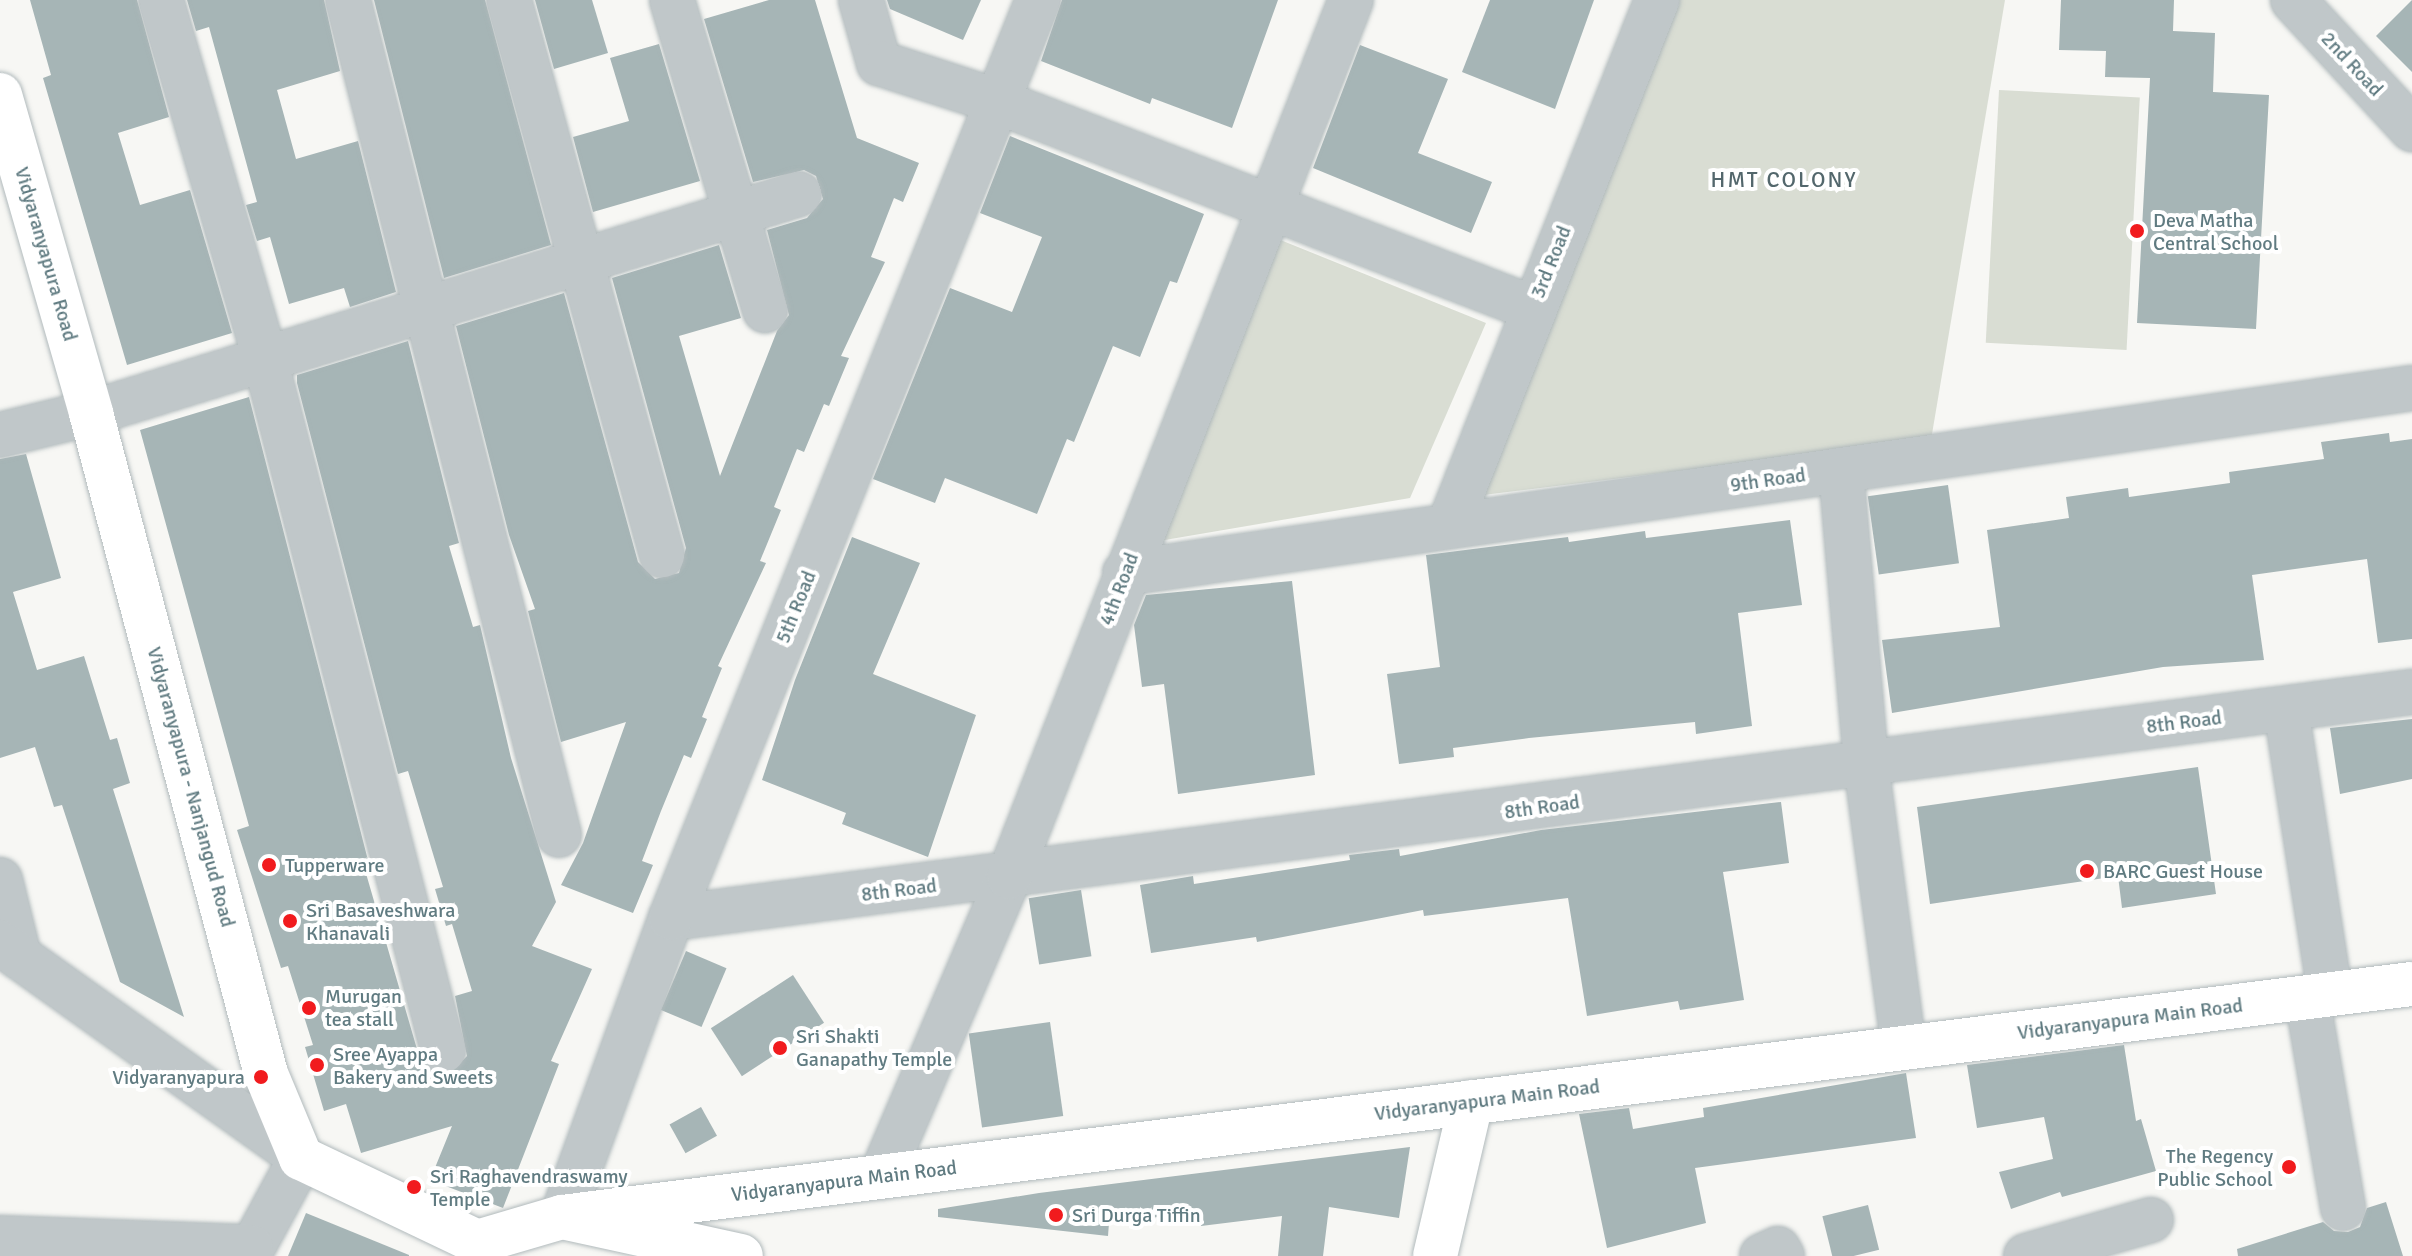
<!DOCTYPE html>
<style>
body{margin:0}
#map{position:relative;width:2412px;height:1256px;overflow:hidden;background:#f7f7f4;font-family:Signika,sans-serif}
div>[style]{position:absolute}
[style*='--x']{left:calc(var(--x)*1px);top:calc(var(--y)*1px);width:calc(var(--w)*1px);rotate:calc(var(--a)*1deg)}
.green>*{inset:0;background:#d9ddd3;transform-origin:0 0}
.building>*{inset:0;background:#a6b5b6;transform-origin:0 0}
.roads{filter:drop-shadow(0 0 2px #b1babc) drop-shadow(0 0 2px #b1babc)}
.minor>*{height:44px;margin:-22px;padding:0 22px;transform-origin:22px;border-radius:22px;background:#c0c7c9}
.major>*{height:44px;margin:-22px;padding:0 22px;transform-origin:22px;border-radius:22px;background:#fff}
.dots>*{width:22px;height:22px;translate:-50% -50%;box-sizing:border-box;border:4px solid #fff;border-radius:50%}
span{translate:-50% -50%;white-space:nowrap;text-align:center;line-height:1.15;-webkit-text-stroke:8px #fff;paint-order:stroke}
.street-label{font-size:20px;color:#607b81}
.poi-label{font-size:20px;color:#607b81}
.left{translate:0 -50%;text-align:left}
.right{translate:-100% -50%;text-align:right}
.neighbourhood-label{font-size:22px;color:#53676c;letter-spacing:2px}
</style>
<div id="map">
<div class="green">
<i style="clip-path:polygon(1678px 0,2005px 0,1931px 440px,1483px 495px)"></i>
<i style="left:1999px;top:90px;width:141px;height:253px;rotate:3deg"></i>
<i style="clip-path:polygon(1278px 239px,1486px 323px,1410px 498px,1153px 542px)"></i>
</div>
<div class="building">
<i style="clip-path:polygon(30px 0,137px 0,169px 117px,118px 133px,140px 205px,190px 190px,232px 333px,127px 365px,43px 78px,51px 75px)"></i>
<i style="clip-path:polygon(187px 0,324px 0,340px 71px,277px 90px,296px 159px,358px 141px,396px 292px,350px 307px,344px 288px,289px 304px,270px 237px,257px 241px,246px 205px,257px 202px,209px 27px,196px 31px)"></i>
<i style="clip-path:polygon(374px 0,485px 0,551px 245px,444px 278px)"></i>
<i style="clip-path:polygon(535px 0,592px 0,608px 53px,554px 69px)"></i>
<i style="clip-path:polygon(769px 0,815px 0,857px 138px,919px 163px,903px 202px,894px 198px,871px 257px,885px 262px,841px 356px,849px 358px,829px 406px,824px 404px,804px 452px,797px 449px,774px 507px,781px 510px,760px 561px,766px 563px,718px 666px,722px 668px,702px 717px,707px 719px,691px 758px,684px 755px,661px 811px,642px 861px,653px 865px,633px 913px,561px 885px,583px 843px,626px 722px,561px 742px,528px 611px,535px 609px,509px 535px,456px 326px,564px 293px,638px 562px,655px 579px,679px 573px,686px 548px,612px 278px,719px 245px,741px 318px,679px 336px,720px 476px,777px 331px,789px 315px,767px 230px,807px 218px,823px 199px,816px 176px,804px 170px,753px 182px,704px 19px)"></i>
<i style="clip-path:polygon(887px 0,981px 0,963px 40px,890px 9px)"></i>
<i style="clip-path:polygon(1062px 0,1278px 0,1232px 128px,1152px 98px,1150px 104px,1041px 61px)"></i>
<i style="clip-path:polygon(1490px 0,1594px 0,1555px 109px,1462px 72px)"></i>
<i style="clip-path:polygon(2061px 0,2174px 0,2173px 31px,2215px 33px,2213px 92px,2269px 95px,2256px 329px,2137px 323px,2150px 78px,2105px 77px,2106px 51px,2059px 50px)"></i>
<i style="clip-path:polygon(2412px 0,2412px 72px,2376px 36px)"></i>
<i style="clip-path:polygon(659px 44px,700px 181px,593px 212px,573px 137px,629px 121px,610px 58px)"></i>
<i style="clip-path:polygon(1360px 45px,1448px 79px,1418px 153px,1492px 182px,1471px 233px,1313px 168px)"></i>
<i style="clip-path:polygon(1010px 136px,1204px 214px,1177px 283px,1170px 281px,1140px 357px,1113px 346px,1074px 442px,1067px 439px,1037px 514px,945px 478px,935px 503px,873px 479px,950px 288px,1012px 312px,1042px 237px,980px 213px)"></i>
<i style="clip-path:polygon(408px 341px,459px 543px,449px 546px,473px 627px,480px 625px,511px 758px,556px 902px,532px 946px,592px 969px,551px 1061px,559px 1064px,503px 1208px,430px 1180px,452px 1126px,361px 1153px,346px 1104px,324px 1111px,305px 1047px,313px 1045px,288px 966px,281px 968px,237px 830px,249px 826px,140px 430px,249px 397px,370px 868px,365px 870px,419px 1056px,436px 1074px,450px 1074px,467px 1056px,455px 996px,472px 991px,452px 924px,446px 926px,435px 889px,443px 887px,408px 771px,398px 774px,297px 383px,297px 375px)"></i>
<i style="clip-path:polygon(2389px 433px,2390px 442px,2412px 439px,2412px 639px,2378px 643px,2367px 559px,2252px 575px,2264px 660px,2163px 667px,1892px 713px,1882px 640px,2000px 627px,1987px 530px,2069px 518px,2066px 497px,2128px 488px,2129px 497px,2230px 483px,2229px 472px,2324px 459px,2321px 442px)"></i>
<i style="clip-path:polygon(26px 454px,61px 578px,13px 592px,37px 670px,84px 656px,110px 740px,117px 738px,130px 783px,113px 789px,184px 1017px,120px 982px,62px 805px,54px 807px,35px 747px,0 758px,0 459px)"></i>
<i style="left:1948px;top:485px;width:79px;height:81px;rotate:82deg"></i>
<i style="clip-path:polygon(1790px 520px,1802px 605px,1738px 613px,1752px 726px,1696px 734px,1695px 722px,1529px 738px,1453px 748px,1454px 757px,1399px 764px,1387px 674px,1440px 667px,1426px 555px,1568px 537px,1569px 542px,1645px 531px,1646px 538px)"></i>
<i style="clip-path:polygon(852px 537px,920px 563px,873px 674px,976px 715px,928px 857px,842px 824px,846px 813px,762px 780px,795px 680px)"></i>
<i style="clip-path:polygon(1292px 581px,1315px 775px,1178px 794px,1164px 684px,1142px 687px,1134px 625px,1146px 595px)"></i>
<i style="clip-path:polygon(2412px 719px,2412px 779px,2340px 794px,2330px 728px)"></i>
<i style="clip-path:polygon(2198px 767px,2216px 894px,2122px 908px,2118px 876px,1930px 904px,1917px 807px)"></i>
<i style="clip-path:polygon(1781px 802px,1789px 863px,1723px 872px,1744px 1000px,1680px 1010px,1678px 1001px,1587px 1016px,1568px 898px,1424px 916px,1423px 910px,1257px 942px,1256px 937px,1151px 953px,1140px 885px,1193px 876px,1194px 884px,1350px 860px,1349px 855px,1399px 849px,1400px 856px,1541px 830px)"></i>
<i style="left:1081px;top:890px;width:67px;height:53px;rotate:81deg"></i>
<i style="left:686px;top:951px;width:44px;height:64px;rotate:23deg"></i>
<i style="left:793px;top:975px;width:57px;height:98px;rotate:57deg"></i>
<i style="left:1050px;top:1022px;width:95px;height:82px;rotate:82deg"></i>
<i style="clip-path:polygon(2124px 1045px,2136px 1121px,2141px 1119px,2156px 1171px,2062px 1197px,2060px 1192px,2011px 1209px,1999px 1172px,2053px 1159px,2044px 1117px,1977px 1128px,1967px 1065px)"></i>
<i style="clip-path:polygon(1906px 1073px,1916px 1138px,1695px 1168px,1706px 1223px,1607px 1248px,1579px 1114px,1629px 1108px,1633px 1129px,1704px 1117px,1703px 1108px)"></i>
<i style="left:701px;top:1107px;width:33px;height:36px;rotate:61deg"></i>
<i style="clip-path:polygon(1410px 1147px,1399px 1218px,1329px 1207px,1323px 1256px,1278px 1256px,1282px 1216px,1201px 1226px,1199px 1212px,1109px 1223px,1108px 1236px,938px 1217px,938px 1209px,1039px 1193px)"></i>
<i style="clip-path:polygon(2386px 1202px,2403px 1256px,2238px 1256px,2237px 1249px,2323px 1222px,2334px 1231px,2348px 1232px,2360px 1227px,2367px 1208px)"></i>
<i style="left:1868px;top:1205px;width:46px;height:47px;rotate:76deg"></i>
<i style="clip-path:polygon(306px 1213px,409px 1255px,409px 1256px,288px 1256px)"></i>
</div>
<div class="roads">
<div class="minor">
<i style="--x:161;--y:0;--w:374;--a:73.8"></i>
<i style="--x:265;--y:359;--w:714;--a:75.55"></i>
<i style="--x:348;--y:0;--w:861;--a:75.82"></i>
<i style="--x:509;--y:0;--w:576;--a:74.59"></i>
<i style="--x:672;--y:0;--w:324;--a:73.3"></i>
<i style="--x:861;--y:0;--w:66;--a:74.1"></i>
<i style="--x:879;--y:63;--w:126;--a:18"></i>
<i style="--x:999;--y:102;--w:571;--a:21.13"></i>
<i style="--x:2293;--y:0;--w:176;--a:47.3"></i>
<i style="--x:0;--y:435;--w:94;--a:-13.6"></i>
<i style="--x:91;--y:413;--w:741;--a:-17.19"></i>
<i style="--x:1841;--y:470;--w:295;--a:85.1"></i>
<i style="--x:1866;--y:764;--w:286;--a:82.4"></i>
<i style="--x:1449;--y:526;--w:566;--a:-68.42"></i>
<i style="--x:1125;--y:573;--w:1300;--a:-8.18"></i>
<i style="--x:2286;--y:709;--w:288;--a:81.2"></i>
<i style="--x:0;--y:880;--w:79;--a:76.1"></i>
<i style="--x:671;--y:918;--w:1756;--a:-7.4"></i>
<i style="--x:0;--y:943;--w:370;--a:35.5"></i>
<i style="--x:301;--y:1158;--w:111;--a:118.4"></i>
<i style="--x:2307;--y:997;--w:214;--a:80.3"></i>
<i style="--x:881;--y:1177;--w:326;--a:-66.9"></i>
<i style="--x:1009;--y:877;--w:941;--a:-68.7"></i>
<i style="--x:562;--y:1217;--w:318;--a:-70"></i>
<i style="--x:671;--y:918;--w:989;--a:-68.21"></i>
<i style="--x:0;--y:1238;--w:251;--a:2.1"></i>
<i style="--x:1762;--y:1256;--w:17;--a:-24"></i>
<i style="--x:1778;--y:1249;--w:8;--a:60"></i>
<i style="--x:2026;--y:1256;--w:130;--a:-16.1"></i>
</div>
<div class="major">
<i style="--x:0;--y:95;--w:331;--a:74"></i>
<i style="--x:91;--y:413;--w:684;--a:75.17"></i>
<i style="--x:266;--y:1074;--w:91;--a:67.4"></i>
<i style="--x:301;--y:1158;--w:195;--a:25.5"></i>
<i style="--x:477;--y:1242;--w:89;--a:-16.4"></i>
<i style="--x:562;--y:1217;--w:183;--a:12.3"></i>
<i style="--x:562;--y:1217;--w:1865;--a:-7.18"></i>
<i style="--x:1435;--y:1256;--w:158;--a:-76.8"></i>
</div>
</div>
<div class="dots">
<i style="left:2137px;top:231px;background:#f11b1e"></i>
<i style="left:269px;top:865px;background:#f11b1e"></i>
<i style="left:2087px;top:871px;background:#f11b1e"></i>
<i style="left:290px;top:921px;background:#f11b1e"></i>
<i style="left:309px;top:1008px;background:#f11b1e"></i>
<i style="left:780px;top:1048px;background:#f11b1e"></i>
<i style="left:317px;top:1065px;background:#f11b1e"></i>
<i style="left:261px;top:1077px;background:#f11b1e"></i>
<i style="left:2289px;top:1167px;background:#f11b1e"></i>
<i style="left:414px;top:1187px;background:#f11b1e"></i>
<i style="left:1056px;top:1215px;background:#f11b1e"></i>
</div>
<div class="street-label">
<span style="left:2352px;top:64px;rotate:47deg">2nd Road</span>
<span style="left:46px;top:254px;rotate:74deg">Vidyaranyapura Road</span>
<span style="left:1551px;top:262px;rotate:-68deg">3rd Road</span>
<span style="left:1768px;top:480px;rotate:-8deg">9th Road</span>
<span style="left:1119px;top:589px;rotate:-69deg">4th Road</span>
<span style="left:796px;top:607px;rotate:-68deg">5th Road</span>
<span style="left:2184px;top:722px;rotate:-7deg">8th Road</span>
<span style="left:191px;top:787px;rotate:75deg">Vidyaranyapura - Nanjangud Road</span>
<span style="left:1542px;top:807px;rotate:-8deg">8th Road</span>
<span style="left:899px;top:890px;rotate:-7deg">8th Road</span>
<span style="left:2130px;top:1019px;rotate:-7deg">Vidyaranyapura Main Road</span>
<span style="left:1487px;top:1100px;rotate:-7deg">Vidyaranyapura Main Road</span>
<span style="left:844px;top:1181px;rotate:-7deg">Vidyaranyapura Main Road</span>
</div>
<div class="poi-label">
<span class="left" style="left:2153px;top:232px">Deva Matha<br>Central School</span>
<span class="left" style="left:285px;top:865px">Tupperware</span>
<span class="left" style="left:2103px;top:871px">BARC Guest House</span>
<span class="left" style="left:306px;top:922px">Sri Basaveshwara<br>Khanavali</span>
<span class="left" style="left:325px;top:1008px">Murugan<br>tea stall</span>
<span class="left" style="left:796px;top:1048px">Sri Shakti<br>Ganapathy Temple</span>
<span class="left" style="left:333px;top:1066px">Sree Ayappa<br>Bakery and Sweets</span>
<span class="right" style="left:245px;top:1077px">Vidyaranyapura</span>
<span class="right" style="left:2273px;top:1168px">The Regency<br>Public School</span>
<span class="left" style="left:430px;top:1188px">Sri Raghavendraswamy<br>Temple</span>
<span class="left" style="left:1072px;top:1215px">Sri Durga Tiffin</span>
</div>
<div class="neighbourhood-label">
<span style="left:1784px;top:180px">HMT COLONY</span>
</div>
</div>
